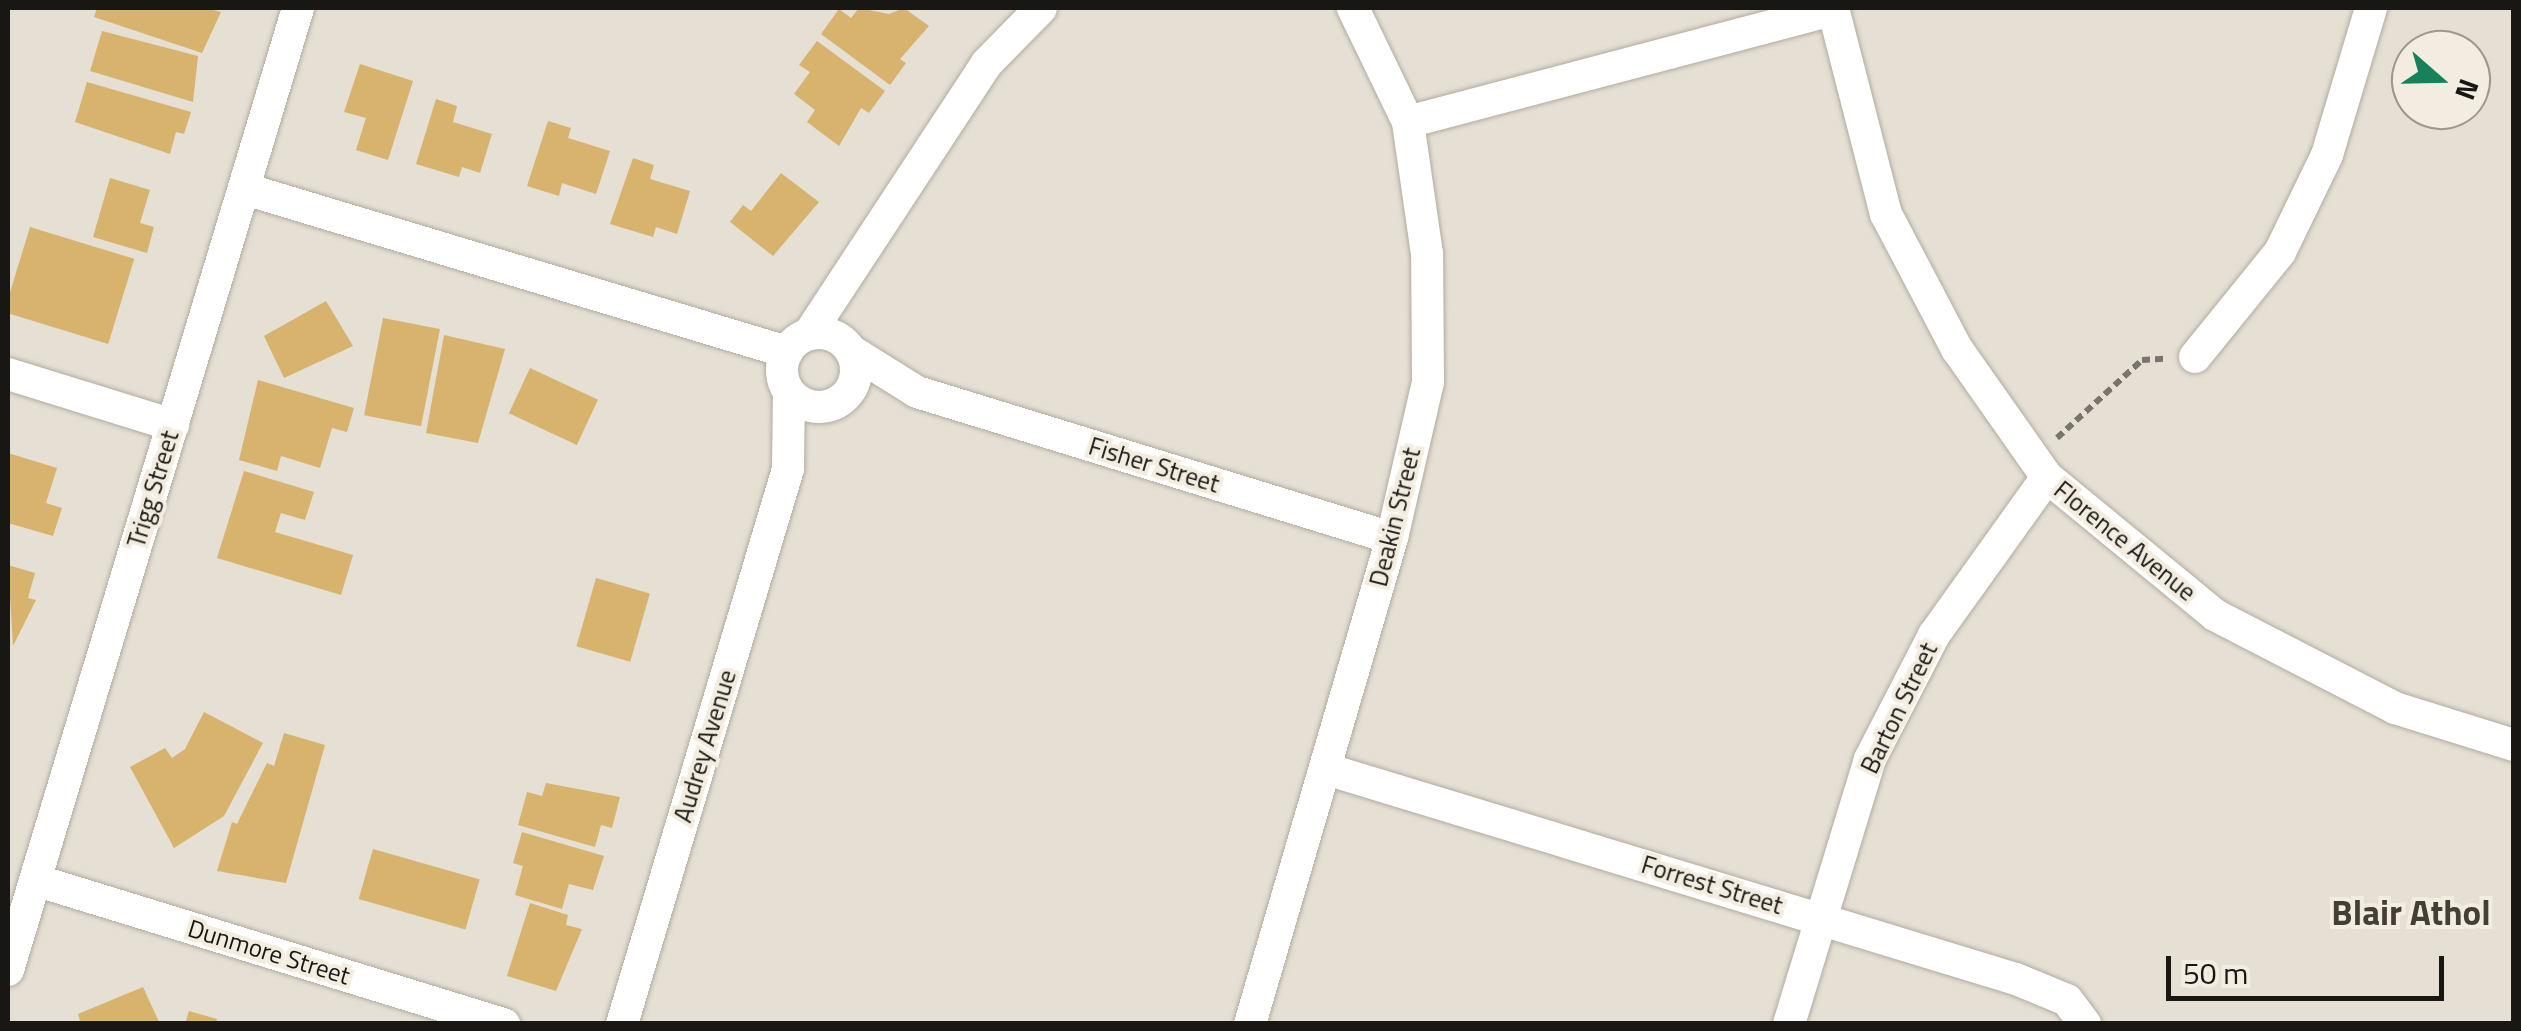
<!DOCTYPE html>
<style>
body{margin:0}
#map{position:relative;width:2521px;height:1031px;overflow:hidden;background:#e5dfd4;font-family:"Titillium Web",sans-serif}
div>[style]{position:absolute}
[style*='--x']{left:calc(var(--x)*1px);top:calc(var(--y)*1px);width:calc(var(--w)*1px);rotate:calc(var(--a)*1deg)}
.building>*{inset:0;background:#d7b36d;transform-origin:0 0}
.path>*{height:6px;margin-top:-3px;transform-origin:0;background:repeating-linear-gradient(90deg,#79756e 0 8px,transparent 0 13px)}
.roads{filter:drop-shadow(0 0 2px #b1aba0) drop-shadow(0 0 2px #b1aba0)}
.street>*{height:32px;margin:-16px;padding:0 16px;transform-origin:16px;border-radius:16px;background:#fff}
.street>.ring{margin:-16px;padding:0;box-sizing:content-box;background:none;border:32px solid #fff;border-radius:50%}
span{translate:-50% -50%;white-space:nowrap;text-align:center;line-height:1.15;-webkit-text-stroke:8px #f3ede1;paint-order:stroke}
.street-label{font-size:25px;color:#191713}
.district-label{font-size:35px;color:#443f36;font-weight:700}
.frame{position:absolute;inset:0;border:10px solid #191713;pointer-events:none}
.north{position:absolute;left:2391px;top:30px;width:100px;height:100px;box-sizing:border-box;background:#f3ede1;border:2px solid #9c978f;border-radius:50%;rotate:110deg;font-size:28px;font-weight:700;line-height:40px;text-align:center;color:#191713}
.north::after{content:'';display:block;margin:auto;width:35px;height:45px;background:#17815c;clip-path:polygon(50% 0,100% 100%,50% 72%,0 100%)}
.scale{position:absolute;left:2166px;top:956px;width:278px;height:45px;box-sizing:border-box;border:5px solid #191713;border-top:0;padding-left:12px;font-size:30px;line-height:35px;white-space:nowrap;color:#191713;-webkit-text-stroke:8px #f3ede1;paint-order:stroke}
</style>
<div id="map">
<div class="building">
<i style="clip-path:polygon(97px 8px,206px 8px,221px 12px,202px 53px,94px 17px)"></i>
<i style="clip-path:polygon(859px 8px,889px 14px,904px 8px,929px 26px,900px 59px,906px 63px,890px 85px,821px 34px,839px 9px,851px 18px)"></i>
<i style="clip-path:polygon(102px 31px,198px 56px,193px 102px,90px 71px)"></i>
<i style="clip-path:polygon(817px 41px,885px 91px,869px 113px,861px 108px,839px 146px,807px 122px,815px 110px,794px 94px,810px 72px,799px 65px)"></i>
<i style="clip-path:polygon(360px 64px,413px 81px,388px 160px,356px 150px,366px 118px,344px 112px)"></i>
<i style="clip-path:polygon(87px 82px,191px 112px,184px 134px,176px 132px,170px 154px,75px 122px)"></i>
<i style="clip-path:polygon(436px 99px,457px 106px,453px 122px,492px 134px,480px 173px,462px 167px,459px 177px,416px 164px)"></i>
<i style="clip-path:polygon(548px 121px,571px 128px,568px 138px,610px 151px,596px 194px,562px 183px,559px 196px,527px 186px)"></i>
<i style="clip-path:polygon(633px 158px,654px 165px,650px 179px,690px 191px,677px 234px,656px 227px,653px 237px,610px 224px)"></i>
<i style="clip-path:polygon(781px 173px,819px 202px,773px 256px,730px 222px,743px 205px,751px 211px)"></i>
<i style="clip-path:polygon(110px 178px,150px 190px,140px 223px,154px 227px,147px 253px,93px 237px)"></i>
<i style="left:30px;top:227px;width:109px;height:89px;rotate:17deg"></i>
<i style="clip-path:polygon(326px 301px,353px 346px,284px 378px,264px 336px)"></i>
<i style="left:383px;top:318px;width:58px;height:99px;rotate:11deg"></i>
<i style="clip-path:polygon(444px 335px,505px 349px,478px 443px,426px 433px)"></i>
<i style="left:530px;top:368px;width:75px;height:50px;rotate:25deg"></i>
<i style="clip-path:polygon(258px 380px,354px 408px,347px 432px,332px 428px,320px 468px,281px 456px,277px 471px,239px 460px)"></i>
<i style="clip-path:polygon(8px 453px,57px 468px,46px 503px,62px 508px,53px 536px,8px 523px)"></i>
<i style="clip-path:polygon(244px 471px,314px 492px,305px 520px,281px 513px,275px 532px,353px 555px,341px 595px,217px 558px)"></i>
<i style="clip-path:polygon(8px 565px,35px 573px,28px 598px,36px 600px,13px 646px)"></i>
<i style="left:596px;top:578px;width:56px;height:71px;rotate:16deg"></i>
<i style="clip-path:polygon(204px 712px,263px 743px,224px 816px,174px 848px,130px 767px,165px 748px,172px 758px,185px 749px)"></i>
<i style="clip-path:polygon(284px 733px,325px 745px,286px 883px,217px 871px,232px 822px,237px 824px,267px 763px,274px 766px)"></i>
<i style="clip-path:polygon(546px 783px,620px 797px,612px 828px,601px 825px,595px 847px,518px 825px,527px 792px,542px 796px)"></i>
<i style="clip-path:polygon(522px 832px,604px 856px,593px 890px,569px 884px,562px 909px,515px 895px,523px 866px,513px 863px)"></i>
<i style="left:373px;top:849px;width:111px;height:52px;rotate:16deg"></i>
<i style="clip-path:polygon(530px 903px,568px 915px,566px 925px,582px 929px,556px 991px,507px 976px)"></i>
<i style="clip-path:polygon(143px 987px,160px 1024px,81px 1024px,78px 1014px)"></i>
<i style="clip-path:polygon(189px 1011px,217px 1019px,215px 1024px,185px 1024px)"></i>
</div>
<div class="path">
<i style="--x:2057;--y:438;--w:115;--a:-42.5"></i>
<i style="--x:2142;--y:360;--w:22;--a:-3"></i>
</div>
<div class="roads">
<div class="street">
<i style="--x:1833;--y:8;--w:213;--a:75.6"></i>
<i style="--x:1886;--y:214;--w:153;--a:62.3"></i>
<i style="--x:1957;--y:349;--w:156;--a:54.9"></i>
<i style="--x:2047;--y:477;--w:217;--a:39.4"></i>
<i style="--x:2215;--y:615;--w:203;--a:27.3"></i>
<i style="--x:2395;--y:708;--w:125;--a:17.3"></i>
<i style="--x:1408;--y:122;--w:440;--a:-14.8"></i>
<i style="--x:245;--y:189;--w:566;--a:16.74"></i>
<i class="ring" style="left:782px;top:333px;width:42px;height:42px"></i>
<i style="--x:809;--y:334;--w:324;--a:-56.7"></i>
<i style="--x:987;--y:63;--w:77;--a:-45.5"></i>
<i style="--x:853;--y:352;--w:75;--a:32"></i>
<i style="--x:917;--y:392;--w:497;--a:17.1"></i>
<i style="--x:2195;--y:357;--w:135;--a:-51"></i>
<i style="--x:2280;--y:252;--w:108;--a:-64.1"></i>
<i style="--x:2327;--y:155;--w:153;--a:-73.3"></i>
<i style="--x:8;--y:374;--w:173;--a:17.2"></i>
<i style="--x:1326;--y:769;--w:721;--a:16.93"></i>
<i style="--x:2016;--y:979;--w:55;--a:22.4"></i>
<i style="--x:2067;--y:1000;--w:30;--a:53"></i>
<i style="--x:35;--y:880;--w:491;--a:17.1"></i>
<i style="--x:8;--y:970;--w:1005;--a:-73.22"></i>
<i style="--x:622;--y:1024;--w:579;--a:-73.35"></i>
<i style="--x:788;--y:469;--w:77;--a:-89.3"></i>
<i style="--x:1250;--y:1024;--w:506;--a:-73.71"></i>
<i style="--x:1392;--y:538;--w:160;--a:-77"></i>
<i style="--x:1428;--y:382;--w:128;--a:-90.4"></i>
<i style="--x:1427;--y:254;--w:133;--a:-98.2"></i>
<i style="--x:1408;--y:122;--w:127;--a:-115.8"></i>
<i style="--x:1789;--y:1024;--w:277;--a:-73"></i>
<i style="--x:1870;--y:759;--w:140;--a:-62.7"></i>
<i style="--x:1934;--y:635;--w:194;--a:-54.4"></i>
</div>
</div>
<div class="street-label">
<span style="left:1154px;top:465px;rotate:17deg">Fisher Street</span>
<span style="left:153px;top:489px;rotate:-73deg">Trigg Street</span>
<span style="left:1395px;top:517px;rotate:-76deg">Deakin Street</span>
<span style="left:2125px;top:541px;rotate:39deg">Florence Avenue</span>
<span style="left:1899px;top:708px;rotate:-64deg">Barton Street</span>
<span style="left:705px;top:746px;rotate:-73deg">Audrey Avenue</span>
<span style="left:1712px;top:885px;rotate:17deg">Forrest Street</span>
<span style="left:269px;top:952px;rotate:17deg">Dunmore Street</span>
</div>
<div class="district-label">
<span style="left:2411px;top:912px">Blair Athol</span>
</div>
<div class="frame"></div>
<div class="north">N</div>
<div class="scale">50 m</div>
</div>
